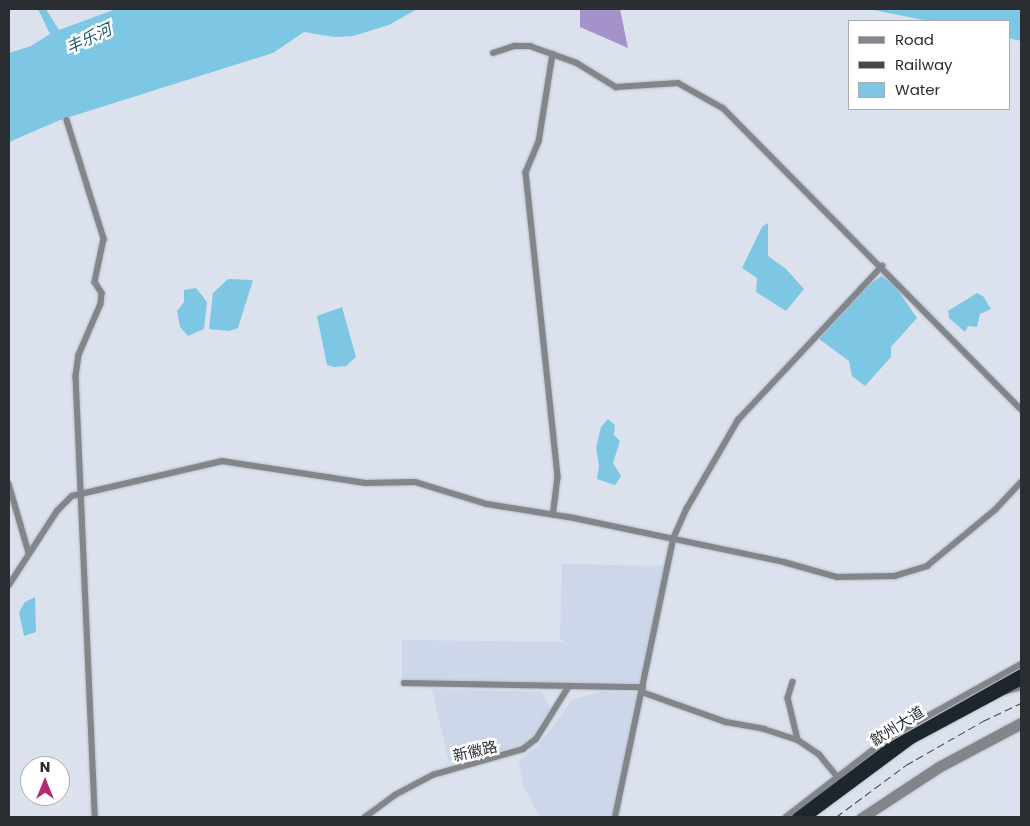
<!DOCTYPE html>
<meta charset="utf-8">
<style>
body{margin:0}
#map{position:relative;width:1030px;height:826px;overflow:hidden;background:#dbe1ed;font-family:Poppins,"Noto Sans SC",sans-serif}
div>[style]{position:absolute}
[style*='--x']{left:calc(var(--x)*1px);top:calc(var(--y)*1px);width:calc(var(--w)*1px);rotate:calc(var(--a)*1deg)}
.built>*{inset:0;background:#cdd7e9}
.forest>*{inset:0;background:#a492cb}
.water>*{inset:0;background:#7dc7e5}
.roads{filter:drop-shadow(0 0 1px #b8bdc7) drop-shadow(0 0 1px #b8bdc7)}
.minor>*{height:5.5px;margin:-2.75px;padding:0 2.75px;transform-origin:2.75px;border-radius:2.75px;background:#82868a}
.highway>*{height:9px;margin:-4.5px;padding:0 4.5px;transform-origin:4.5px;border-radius:4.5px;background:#1e262d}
.rail>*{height:1px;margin-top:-0.5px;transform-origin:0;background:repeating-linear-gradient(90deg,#44474c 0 8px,transparent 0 12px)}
span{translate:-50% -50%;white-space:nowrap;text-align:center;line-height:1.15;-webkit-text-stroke:5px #fff;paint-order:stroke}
.street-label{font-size:15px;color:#2a2d31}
.water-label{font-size:16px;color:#1b576c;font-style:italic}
.frame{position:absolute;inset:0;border:10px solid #2a2d31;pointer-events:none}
.legend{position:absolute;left:848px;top:20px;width:162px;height:90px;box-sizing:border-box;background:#fff;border:1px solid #aaabad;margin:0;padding:6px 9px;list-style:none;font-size:15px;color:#2a2d31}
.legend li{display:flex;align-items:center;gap:10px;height:25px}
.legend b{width:25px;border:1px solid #aaabad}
.north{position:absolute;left:20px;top:756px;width:50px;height:50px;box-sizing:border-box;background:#fff;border:1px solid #aaabad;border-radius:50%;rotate:0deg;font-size:14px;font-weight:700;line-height:20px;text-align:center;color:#2a2d31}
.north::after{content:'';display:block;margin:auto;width:18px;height:22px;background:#b02b71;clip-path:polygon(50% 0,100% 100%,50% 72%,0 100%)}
</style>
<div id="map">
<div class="built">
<i style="clip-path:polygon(562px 564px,665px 566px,640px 683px,402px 680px,402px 640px,564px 642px,560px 638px)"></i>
<i style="clip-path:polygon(432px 689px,542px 692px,550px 709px,530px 740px,516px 747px,449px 763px)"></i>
<i style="clip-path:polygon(599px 692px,637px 692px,612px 817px,540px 817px,523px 786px,519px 761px,539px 745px,572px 700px)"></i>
</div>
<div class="forest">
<i style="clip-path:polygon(580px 9px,620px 9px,628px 48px,580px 27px)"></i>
</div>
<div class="water">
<i style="clip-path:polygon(38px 9px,46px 9px,59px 30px,116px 9px,417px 9px,389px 25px,353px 36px,334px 37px,304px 32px,273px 53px,60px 120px,9px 142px,9px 53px,31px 46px,50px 34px)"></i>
<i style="clip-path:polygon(869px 9px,1021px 9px,1021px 41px,1009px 38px,1009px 21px,928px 21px)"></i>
<i style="clip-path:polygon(768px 223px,768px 256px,786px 269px,804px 289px,786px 311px,756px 292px,757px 278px,742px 268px,762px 227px)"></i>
<i style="clip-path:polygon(881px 276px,893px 283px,917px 318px,891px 347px,891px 357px,865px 386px,852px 376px,849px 361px,819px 339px,858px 293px)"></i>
<i style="clip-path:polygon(228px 279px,253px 280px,238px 328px,229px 331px,209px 329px,213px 293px)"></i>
<i style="clip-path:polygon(196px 288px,207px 302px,204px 329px,188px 336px,180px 327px,177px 311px,184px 302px,184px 290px)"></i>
<i style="clip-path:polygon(977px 293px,983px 296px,991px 309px,980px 314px,977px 327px,968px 326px,965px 332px,949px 318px,948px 311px)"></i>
<i style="clip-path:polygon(342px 307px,356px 357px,346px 366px,334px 367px,327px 365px,317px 316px)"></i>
<i style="clip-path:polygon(608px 419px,615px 425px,614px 435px,620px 441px,613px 463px,621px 476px,615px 485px,597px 479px,599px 465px,596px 448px,601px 427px)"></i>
<i style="clip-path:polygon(35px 597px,36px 632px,24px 636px,19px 612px,25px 602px)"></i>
</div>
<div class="roads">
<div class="minor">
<i style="--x:493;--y:53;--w:23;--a:-18"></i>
<i style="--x:515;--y:46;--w:15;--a:0"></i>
<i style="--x:530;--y:46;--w:50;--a:19.9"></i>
<i style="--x:577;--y:63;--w:46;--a:31.6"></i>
<i style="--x:616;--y:87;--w:62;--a:-3.7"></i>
<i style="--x:678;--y:83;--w:51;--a:29.1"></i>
<i style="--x:723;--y:108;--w:424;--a:45.3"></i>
<i style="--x:553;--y:54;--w:89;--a:99"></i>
<i style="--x:539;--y:142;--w:33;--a:113"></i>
<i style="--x:526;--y:172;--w:307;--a:84"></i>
<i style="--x:558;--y:477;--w:38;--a:97"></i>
<i style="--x:67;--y:120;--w:125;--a:72.7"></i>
<i style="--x:104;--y:239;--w:44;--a:101.8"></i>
<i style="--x:95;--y:282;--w:13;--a:58"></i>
<i style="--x:102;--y:293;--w:11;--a:95"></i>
<i style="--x:101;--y:304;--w:56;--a:113.3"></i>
<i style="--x:79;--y:355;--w:21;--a:98"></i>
<i style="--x:76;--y:376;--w:441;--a:87.5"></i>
<i style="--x:9;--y:484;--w:72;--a:73.8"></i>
<i style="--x:9;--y:585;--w:88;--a:-57"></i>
<i style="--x:57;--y:511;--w:21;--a:-45"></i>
<i style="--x:72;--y:496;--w:154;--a:-13.1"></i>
<i style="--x:222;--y:461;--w:145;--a:8.7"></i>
<i style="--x:365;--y:483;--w:50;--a:-1.1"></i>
<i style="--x:415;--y:482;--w:75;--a:17"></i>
<i style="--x:487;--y:504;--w:88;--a:9.1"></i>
<i style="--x:574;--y:518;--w:215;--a:11.8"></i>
<i style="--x:784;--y:562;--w:55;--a:15.8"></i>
<i style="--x:837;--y:577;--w:58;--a:-1"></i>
<i style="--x:895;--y:576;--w:34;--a:-17"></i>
<i style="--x:927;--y:566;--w:88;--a:-39.5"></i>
<i style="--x:995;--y:510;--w:38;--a:-47"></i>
<i style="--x:793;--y:682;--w:17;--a:107"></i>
<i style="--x:788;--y:698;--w:43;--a:76.6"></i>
<i style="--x:404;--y:683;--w:239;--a:1"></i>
<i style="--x:642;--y:692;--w:89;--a:19.7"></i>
<i style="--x:726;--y:722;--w:39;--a:10"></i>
<i style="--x:764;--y:729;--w:36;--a:18"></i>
<i style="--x:798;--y:740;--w:25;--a:34"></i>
<i style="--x:819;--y:754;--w:32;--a:51"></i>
<i style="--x:1004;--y:692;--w:18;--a:-16"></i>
<i style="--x:365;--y:817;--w:37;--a:-36"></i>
<i style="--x:395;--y:795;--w:43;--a:-27.8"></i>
<i style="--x:433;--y:775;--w:94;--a:-16.1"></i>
<i style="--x:523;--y:749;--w:16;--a:-38"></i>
<i style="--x:536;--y:739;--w:62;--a:-58.1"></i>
<i style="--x:615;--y:817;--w:284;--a:-78.2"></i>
<i style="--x:673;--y:539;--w:34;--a:-66"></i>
<i style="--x:687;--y:508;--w:102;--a:-59.9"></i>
<i style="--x:738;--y:420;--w:211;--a:-46.9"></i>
<i style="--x:786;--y:817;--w:128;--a:-37.7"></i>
<i style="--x:887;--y:739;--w:154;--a:-29.2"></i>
<i style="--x:860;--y:817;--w:92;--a:-33.5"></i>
<i style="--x:937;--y:766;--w:95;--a:-28.2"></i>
<i style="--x:868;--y:817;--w:86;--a:-33.1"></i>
<i style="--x:940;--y:770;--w:92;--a:-28"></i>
</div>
<div class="highway">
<i style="--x:796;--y:817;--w:116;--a:-37"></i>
<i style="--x:889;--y:747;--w:151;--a:-29.3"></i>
<i style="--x:806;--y:817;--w:131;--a:-36.6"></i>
<i style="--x:911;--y:739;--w:125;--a:-28.2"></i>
</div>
</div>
<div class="rail">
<i style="--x:836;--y:817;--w:87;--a:-36.6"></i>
<i style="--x:906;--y:765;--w:89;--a:-29.7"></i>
<i style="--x:983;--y:721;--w:42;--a:-25.3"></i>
</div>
<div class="street-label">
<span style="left:897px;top:726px;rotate:-32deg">歙州大道</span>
<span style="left:475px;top:751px;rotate:-13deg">新徽路</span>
</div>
<div class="water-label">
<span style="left:89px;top:39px;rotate:-25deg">丰乐河</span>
</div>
<div class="frame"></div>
<ul class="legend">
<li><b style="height:6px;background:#82868a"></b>Road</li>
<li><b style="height:6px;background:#44474c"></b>Railway</li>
<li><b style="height:14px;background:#7dc7e5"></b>Water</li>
</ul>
<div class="north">N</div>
</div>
